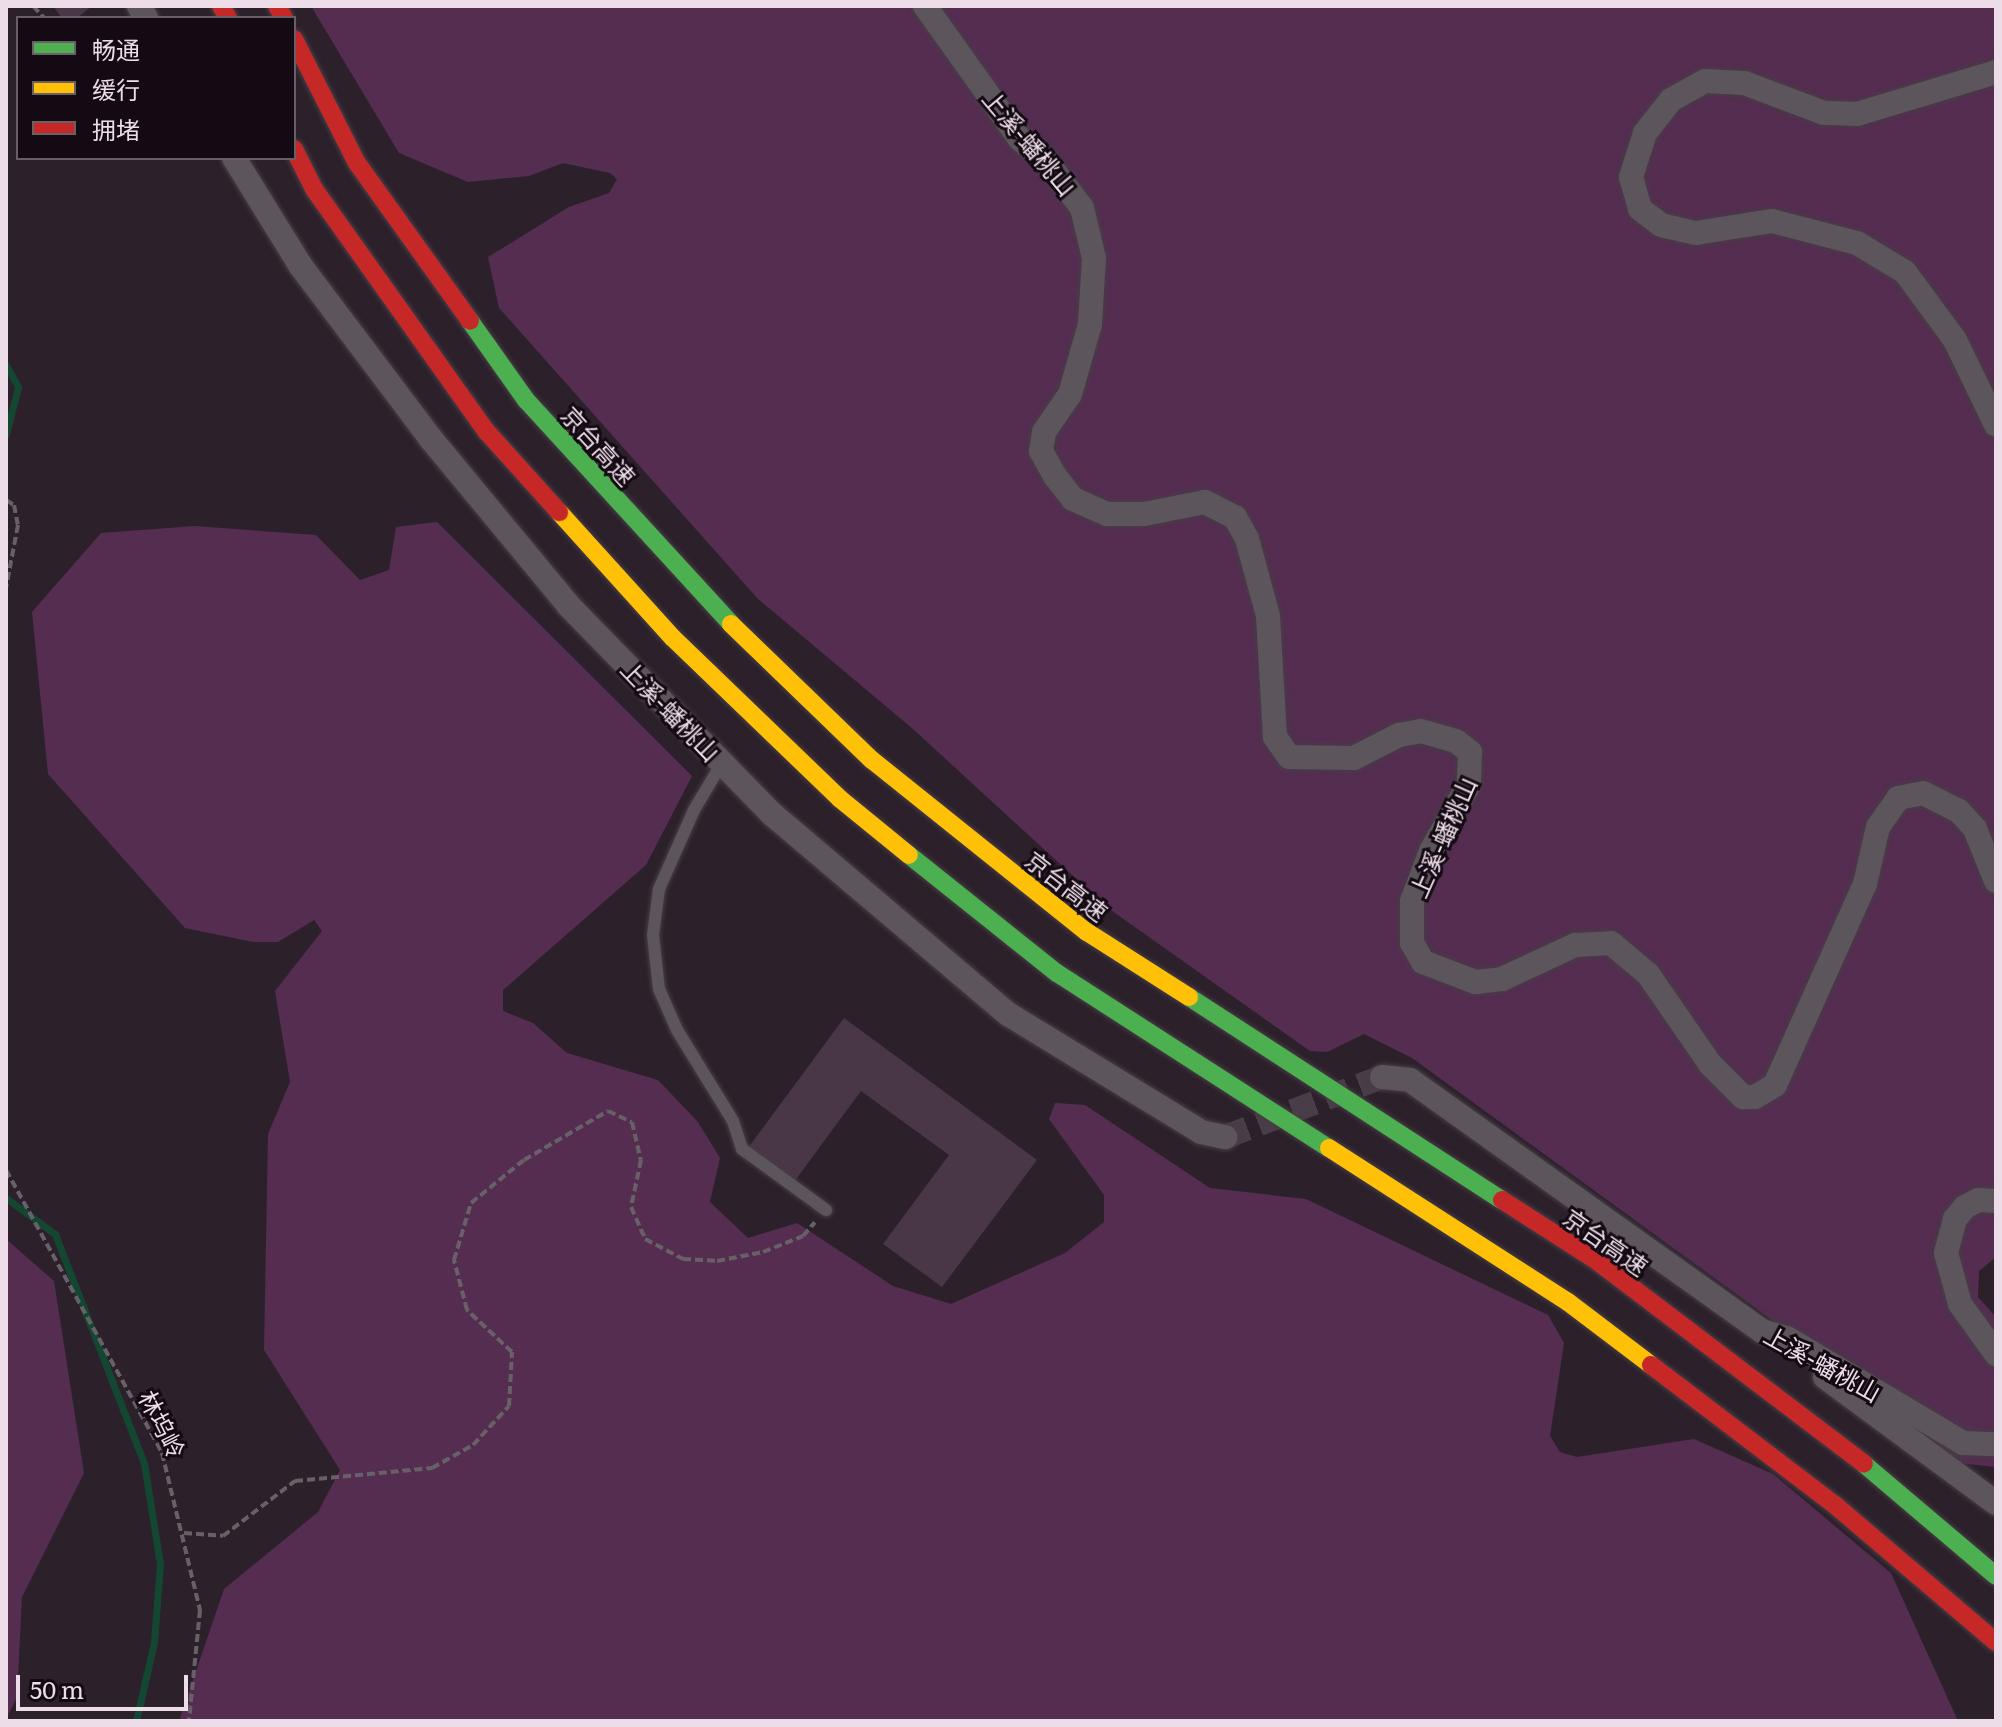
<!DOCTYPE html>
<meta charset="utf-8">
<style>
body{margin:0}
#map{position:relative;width:2002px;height:1727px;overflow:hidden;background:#2c212b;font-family:Literata,"Noto Sans SC",serif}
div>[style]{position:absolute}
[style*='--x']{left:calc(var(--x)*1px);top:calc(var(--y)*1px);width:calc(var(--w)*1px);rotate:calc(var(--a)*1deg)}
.green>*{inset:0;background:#552d51}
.stream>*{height:7px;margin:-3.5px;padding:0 3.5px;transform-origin:3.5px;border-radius:3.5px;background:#144732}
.building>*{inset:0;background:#493747}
.street-tunnel>*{height:24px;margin-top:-12px;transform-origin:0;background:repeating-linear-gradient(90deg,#493d48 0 24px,transparent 0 36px)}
.path>*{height:4px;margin-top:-2px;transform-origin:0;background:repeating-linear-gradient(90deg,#686067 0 8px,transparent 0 12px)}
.roads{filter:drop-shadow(0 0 2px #473d46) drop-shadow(0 0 2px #473d46)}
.lane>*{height:12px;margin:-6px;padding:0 6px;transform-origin:6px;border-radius:6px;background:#5d555c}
.street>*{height:24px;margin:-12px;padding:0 12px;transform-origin:12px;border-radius:12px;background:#5d555c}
.fast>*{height:18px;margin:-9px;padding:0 9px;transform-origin:9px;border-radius:9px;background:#4caf50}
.slow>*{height:18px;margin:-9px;padding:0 9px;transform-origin:9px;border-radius:9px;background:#ffc107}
.jam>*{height:18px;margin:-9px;padding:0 9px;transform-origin:9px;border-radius:9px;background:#c62828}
span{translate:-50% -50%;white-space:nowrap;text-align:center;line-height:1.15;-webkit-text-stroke:6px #140a13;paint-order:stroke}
.street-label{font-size:24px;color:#ecdde9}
.frame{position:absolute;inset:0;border:8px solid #ecdde9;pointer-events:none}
.legend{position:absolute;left:16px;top:16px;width:280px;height:144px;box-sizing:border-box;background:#140a13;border:2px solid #6a5e69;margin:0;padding:10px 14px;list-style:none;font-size:24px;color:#ecdde9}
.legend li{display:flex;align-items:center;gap:16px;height:40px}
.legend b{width:40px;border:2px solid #6a5e69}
.scale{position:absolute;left:16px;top:1675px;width:172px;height:36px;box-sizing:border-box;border:4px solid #ecdde9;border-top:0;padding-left:10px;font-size:24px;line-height:28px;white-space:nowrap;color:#ecdde9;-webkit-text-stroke:6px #140a13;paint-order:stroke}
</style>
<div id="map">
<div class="green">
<i style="clip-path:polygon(311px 6px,1996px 6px,1996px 1257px,1979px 1271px,1978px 1297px,1996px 1317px,1996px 1467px,1947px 1462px,1783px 1328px,1412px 1058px,1364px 1034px,1327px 1052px,1310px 1051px,1108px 908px,913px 729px,758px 599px,499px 308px,488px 257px,569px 207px,609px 193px,617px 179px,610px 173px,563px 163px,529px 176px,468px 182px,399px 153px)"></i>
<i style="clip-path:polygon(437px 522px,692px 776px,646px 865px,503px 990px,503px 1011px,533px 1023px,567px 1053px,658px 1080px,698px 1122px,720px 1158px,710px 1202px,748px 1238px,797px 1223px,893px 1286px,951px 1304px,1065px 1253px,1104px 1222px,1104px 1195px,1049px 1119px,1055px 1103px,1085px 1105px,1210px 1188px,1306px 1199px,1548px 1315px,1564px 1343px,1550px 1436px,1560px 1452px,1577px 1457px,1694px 1439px,1773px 1474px,1891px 1573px,1958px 1721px,179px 1721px,224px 1589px,318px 1512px,340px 1470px,264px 1350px,268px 1134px,290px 1082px,275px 991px,322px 931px,314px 920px,278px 942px,253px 942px,185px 928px,48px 774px,32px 612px,101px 533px,195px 526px,316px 535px,360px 580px,389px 570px,396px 527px)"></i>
<i style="clip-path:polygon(6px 1239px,54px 1281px,84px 1473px,22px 1597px,17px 1697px,6px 1719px)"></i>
</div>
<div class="stream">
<i style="--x:6;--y:365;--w:25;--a:61"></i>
<i style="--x:18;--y:387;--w:49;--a:104.3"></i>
<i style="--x:6;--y:1198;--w:61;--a:36.3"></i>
<i style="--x:55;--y:1234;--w:246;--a:68.8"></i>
<i style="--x:144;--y:1463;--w:102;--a:81"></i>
<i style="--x:160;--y:1564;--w:78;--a:94.4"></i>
<i style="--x:154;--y:1642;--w:81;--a:102.8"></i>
</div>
<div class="building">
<i style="clip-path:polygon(53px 6px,92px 6px,77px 18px,62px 18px)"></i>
<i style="clip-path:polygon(844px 1018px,1037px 1160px,942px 1287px,883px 1244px,949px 1155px,861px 1091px,794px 1182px,748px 1148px)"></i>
</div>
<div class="street-tunnel">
<i style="--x:1225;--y:1137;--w:168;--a:-20.9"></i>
</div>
<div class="path">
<i style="--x:33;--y:6;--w:16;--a:47"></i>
<i style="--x:6;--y:500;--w:9;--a:32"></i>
<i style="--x:14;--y:505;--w:20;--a:79"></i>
<i style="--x:18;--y:525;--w:64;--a:100.8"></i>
<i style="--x:6;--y:1170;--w:323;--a:61.1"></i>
<i style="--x:162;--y:1453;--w:162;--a:76.4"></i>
<i style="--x:200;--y:1610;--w:112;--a:95.7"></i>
<i style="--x:184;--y:1533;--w:39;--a:4"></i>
<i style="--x:223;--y:1536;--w:91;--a:-37.4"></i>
<i style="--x:295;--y:1481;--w:138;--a:-5.4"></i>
<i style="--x:432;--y:1468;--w:47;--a:-29.3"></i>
<i style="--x:473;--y:1445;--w:53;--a:-47.3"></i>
<i style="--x:509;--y:1406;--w:54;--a:-86.8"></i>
<i style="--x:512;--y:1352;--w:62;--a:-137"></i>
<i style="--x:467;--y:1310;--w:52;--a:-104.6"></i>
<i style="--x:454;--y:1260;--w:59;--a:-73.4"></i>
<i style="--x:471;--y:1203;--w:68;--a:-39.1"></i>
<i style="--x:524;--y:1160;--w:97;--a:-30.3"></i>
<i style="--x:608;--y:1111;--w:26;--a:25"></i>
<i style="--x:632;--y:1122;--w:39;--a:77"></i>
<i style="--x:641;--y:1160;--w:48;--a:102"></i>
<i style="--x:631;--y:1207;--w:35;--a:66"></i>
<i style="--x:645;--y:1239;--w:43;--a:27.8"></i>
<i style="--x:683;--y:1259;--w:34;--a:3"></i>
<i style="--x:717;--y:1261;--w:47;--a:-11.1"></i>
<i style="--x:763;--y:1252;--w:43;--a:-21.8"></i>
<i style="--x:803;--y:1236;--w:18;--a:-49"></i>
</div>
<div class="roads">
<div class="lane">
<i style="--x:722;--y:763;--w:55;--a:120.8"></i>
<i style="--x:694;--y:810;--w:86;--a:113.9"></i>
<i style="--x:659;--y:889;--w:46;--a:97.4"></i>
<i style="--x:653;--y:935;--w:54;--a:83.7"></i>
<i style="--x:659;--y:989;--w:45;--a:66.3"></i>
<i style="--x:677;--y:1030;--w:107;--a:58.4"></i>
<i style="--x:733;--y:1121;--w:29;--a:72"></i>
<i style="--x:742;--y:1149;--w:104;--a:36"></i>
</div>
<div class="street">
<i style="--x:139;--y:6;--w:14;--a:60"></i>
<i style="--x:925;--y:6;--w:163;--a:54.5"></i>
<i style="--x:1020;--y:139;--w:35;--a:40"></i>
<i style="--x:1047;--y:162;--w:58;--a:52.7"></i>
<i style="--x:1082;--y:208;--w:51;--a:76.5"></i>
<i style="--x:1094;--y:258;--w:66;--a:93.5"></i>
<i style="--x:1090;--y:324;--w:73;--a:105.9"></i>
<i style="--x:1070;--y:394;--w:46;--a:124.4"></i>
<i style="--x:1044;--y:432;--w:19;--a:99"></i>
<i style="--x:1041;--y:451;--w:29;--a:61"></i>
<i style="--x:1055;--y:476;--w:29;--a:52"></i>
<i style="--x:1073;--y:499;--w:37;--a:24"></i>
<i style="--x:1107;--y:514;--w:37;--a:0"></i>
<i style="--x:1144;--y:514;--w:62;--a:-11.1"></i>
<i style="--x:1205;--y:502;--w:34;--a:27"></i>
<i style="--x:1235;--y:517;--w:25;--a:61"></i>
<i style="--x:1247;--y:539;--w:80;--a:74.7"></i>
<i style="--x:1268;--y:616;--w:121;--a:86.7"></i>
<i style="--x:1275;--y:737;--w:24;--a:55"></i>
<i style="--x:1289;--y:757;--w:65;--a:0.9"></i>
<i style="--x:1354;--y:758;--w:51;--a:-27.1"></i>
<i style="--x:1399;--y:735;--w:22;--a:-10"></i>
<i style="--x:1421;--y:731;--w:36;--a:16"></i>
<i style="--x:1456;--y:741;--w:18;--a:38"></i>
<i style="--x:1470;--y:752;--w:32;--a:92"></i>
<i style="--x:1469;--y:784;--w:77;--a:119.6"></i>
<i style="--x:1431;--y:851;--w:53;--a:110.8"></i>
<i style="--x:1412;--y:901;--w:42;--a:90"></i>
<i style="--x:1412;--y:943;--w:22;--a:60"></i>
<i style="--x:1423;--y:962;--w:56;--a:21"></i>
<i style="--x:1475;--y:982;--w:27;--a:-6"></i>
<i style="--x:1502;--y:979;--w:81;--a:-25"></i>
<i style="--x:1575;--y:945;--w:36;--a:-3"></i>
<i style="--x:1611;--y:943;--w:48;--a:40"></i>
<i style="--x:1648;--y:974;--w:109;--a:55.4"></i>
<i style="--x:1710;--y:1064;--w:47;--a:45"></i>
<i style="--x:1743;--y:1097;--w:12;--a:0"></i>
<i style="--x:1755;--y:1097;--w:23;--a:-31"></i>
<i style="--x:1775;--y:1085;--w:220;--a:-65.9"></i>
<i style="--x:1865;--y:884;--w:58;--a:-77.2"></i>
<i style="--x:1878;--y:827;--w:35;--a:-55"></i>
<i style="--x:1898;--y:798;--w:25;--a:-11"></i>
<i style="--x:1923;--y:793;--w:40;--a:26.6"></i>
<i style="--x:1959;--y:811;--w:24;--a:48"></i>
<i style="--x:1975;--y:829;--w:56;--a:68"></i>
<i style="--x:1996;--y:72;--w:145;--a:163.2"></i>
<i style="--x:1857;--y:114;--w:33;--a:-178"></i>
<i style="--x:1824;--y:113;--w:85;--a:-159.4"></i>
<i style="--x:1744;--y:83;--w:39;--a:-177"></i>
<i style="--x:1705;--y:81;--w:39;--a:151"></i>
<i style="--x:1671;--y:100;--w:42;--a:128.2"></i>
<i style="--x:1645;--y:133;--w:46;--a:107.7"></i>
<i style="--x:1631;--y:177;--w:33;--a:74"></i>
<i style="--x:1640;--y:209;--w:26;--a:37"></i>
<i style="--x:1661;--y:225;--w:36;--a:13"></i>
<i style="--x:1696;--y:233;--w:77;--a:-9"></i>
<i style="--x:1772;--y:221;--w:88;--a:14.5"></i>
<i style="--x:1857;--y:243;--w:56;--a:31.1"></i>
<i style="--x:1905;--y:272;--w:84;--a:53.7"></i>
<i style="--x:1955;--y:340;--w:94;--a:64.2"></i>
<i style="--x:234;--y:158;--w:126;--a:58.3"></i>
<i style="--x:300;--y:265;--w:218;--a:53"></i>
<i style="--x:431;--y:439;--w:217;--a:50.4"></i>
<i style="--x:569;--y:606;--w:291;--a:45.7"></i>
<i style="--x:772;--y:814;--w:309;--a:40.3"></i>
<i style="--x:1008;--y:1014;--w:226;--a:31.4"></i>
<i style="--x:1201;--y:1132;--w:25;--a:12"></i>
<i style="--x:1382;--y:1077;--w:28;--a:6"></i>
<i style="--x:1410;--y:1080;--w:432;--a:35.5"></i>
<i style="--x:1762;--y:1331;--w:26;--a:16"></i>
<i style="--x:1787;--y:1338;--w:205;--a:30.8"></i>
<i style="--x:1963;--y:1443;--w:33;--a:2"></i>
<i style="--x:1996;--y:1201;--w:18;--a:-177"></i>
<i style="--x:1978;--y:1200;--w:15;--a:152"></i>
<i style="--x:1965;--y:1207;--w:16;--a:130"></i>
<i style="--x:1955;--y:1219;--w:35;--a:105"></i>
<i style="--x:1946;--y:1253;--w:53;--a:74.6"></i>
<i style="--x:1960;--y:1304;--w:62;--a:54.2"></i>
<i style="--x:1825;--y:1377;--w:212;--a:36.4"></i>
</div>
<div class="fast">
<i style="--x:470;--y:321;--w:97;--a:54.7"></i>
<i style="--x:526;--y:400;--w:304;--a:47.5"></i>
<i style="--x:909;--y:855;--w:189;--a:38.6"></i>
<i style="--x:1057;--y:973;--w:323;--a:32.8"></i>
<i style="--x:1189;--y:997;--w:373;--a:33"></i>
<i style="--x:1864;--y:1464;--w:173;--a:40.3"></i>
</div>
<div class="slow">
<i style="--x:559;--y:512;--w:170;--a:47.9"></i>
<i style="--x:673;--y:638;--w:231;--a:43.9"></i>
<i style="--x:839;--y:798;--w:90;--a:39.2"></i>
<i style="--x:731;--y:624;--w:196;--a:44"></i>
<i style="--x:872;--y:760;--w:275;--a:38.7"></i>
<i style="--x:1087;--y:932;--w:121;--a:32.5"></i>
<i style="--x:1329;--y:1148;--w:284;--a:32.8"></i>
<i style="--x:1568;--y:1302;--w:104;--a:37.2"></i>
</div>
<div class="jam">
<i style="--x:221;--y:6;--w:14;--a:60"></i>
<i style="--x:277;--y:6;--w:14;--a:60"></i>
<i style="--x:294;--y:39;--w:139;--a:63.1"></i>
<i style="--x:357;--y:163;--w:194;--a:54.4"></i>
<i style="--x:294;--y:149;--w:45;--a:63.4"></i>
<i style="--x:314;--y:189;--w:298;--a:54.6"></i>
<i style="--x:487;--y:432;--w:108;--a:48"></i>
<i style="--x:1502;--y:1200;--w:113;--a:32.7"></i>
<i style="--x:1597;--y:1261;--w:335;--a:37.2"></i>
<i style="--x:1651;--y:1365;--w:233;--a:37.3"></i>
<i style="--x:1836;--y:1506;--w:210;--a:40.4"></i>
</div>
</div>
<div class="street-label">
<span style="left:1030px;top:142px;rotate:50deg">上溪-蟠桃山</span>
<span style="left:599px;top:445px;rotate:48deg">京台高速</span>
<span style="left:671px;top:710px;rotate:46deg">上溪-蟠桃山</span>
<span style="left:1442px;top:837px;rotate:-66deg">上溪-蟠桃山</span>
<span style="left:1067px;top:885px;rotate:38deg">京台高速</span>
<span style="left:1606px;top:1241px;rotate:35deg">京台高速</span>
<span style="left:1823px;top:1363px;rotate:29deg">上溪-蟠桃山</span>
<span style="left:163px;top:1424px;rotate:63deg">林坞岭</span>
</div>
<div class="frame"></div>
<ul class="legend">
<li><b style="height:10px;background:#4caf50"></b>畅通</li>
<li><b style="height:10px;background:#ffc107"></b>缓行</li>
<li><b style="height:10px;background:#c62828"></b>拥堵</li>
</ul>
<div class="scale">50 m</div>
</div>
